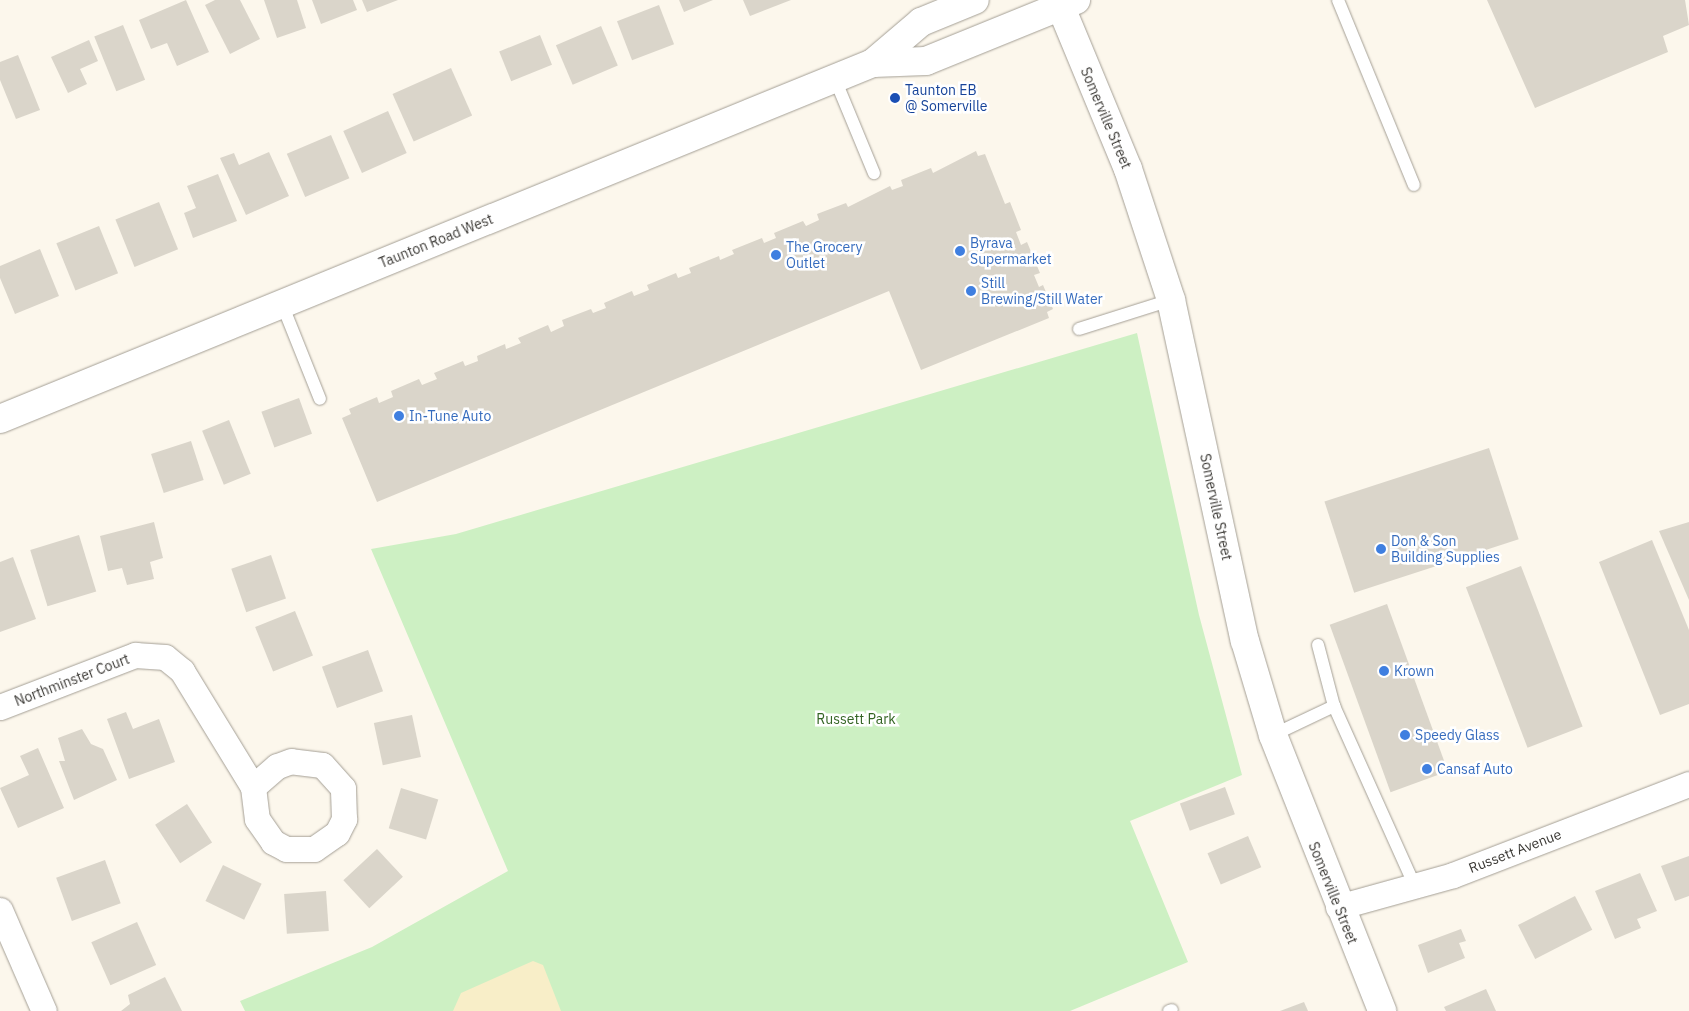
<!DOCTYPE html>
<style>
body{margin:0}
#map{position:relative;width:1689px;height:1011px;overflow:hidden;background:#fcf7ec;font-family:"IBM Plex Sans",sans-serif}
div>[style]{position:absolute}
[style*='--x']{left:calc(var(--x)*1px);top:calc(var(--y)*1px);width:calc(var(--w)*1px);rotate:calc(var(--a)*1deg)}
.green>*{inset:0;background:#cdf0c3}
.sand>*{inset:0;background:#f8eec8}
.building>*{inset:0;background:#dad5ca;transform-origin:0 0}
.roads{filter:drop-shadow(0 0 1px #a49f95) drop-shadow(0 0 1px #a49f95)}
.service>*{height:12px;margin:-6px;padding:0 6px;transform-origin:6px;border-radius:6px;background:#fff}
.minor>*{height:25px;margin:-12.5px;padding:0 12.5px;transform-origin:12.5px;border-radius:12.5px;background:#fff}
.tertiary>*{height:28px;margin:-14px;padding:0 14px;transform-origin:14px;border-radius:14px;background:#fff}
.secondary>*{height:28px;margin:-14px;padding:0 14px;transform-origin:14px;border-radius:14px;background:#fff}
.dots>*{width:14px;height:14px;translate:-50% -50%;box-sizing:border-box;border:2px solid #fff;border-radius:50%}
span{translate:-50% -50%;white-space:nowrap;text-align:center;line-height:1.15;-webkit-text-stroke:5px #fff;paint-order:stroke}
.transit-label{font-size:14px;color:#164399}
.left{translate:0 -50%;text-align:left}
.street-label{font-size:14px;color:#3b3935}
.shop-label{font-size:14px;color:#366cbe}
.park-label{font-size:14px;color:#336423}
</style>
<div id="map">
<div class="green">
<i style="clip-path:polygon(1137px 333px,1199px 615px,1242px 775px,1130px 821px,1188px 962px,1070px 1011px,245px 1011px,240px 1001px,372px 947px,508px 871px,371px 549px,456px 534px)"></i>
</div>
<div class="sand">
<i style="clip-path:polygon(533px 961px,543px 965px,561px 1011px,453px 1011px,461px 993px)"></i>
</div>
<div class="building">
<i style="clip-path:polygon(186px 0,209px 52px,177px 66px,167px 43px,151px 49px,139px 20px)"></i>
<i style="clip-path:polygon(215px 0,240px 0,260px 39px,230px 54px,205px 5px)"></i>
<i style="clip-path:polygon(264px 0,297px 0,306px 28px,277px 38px)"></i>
<i style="clip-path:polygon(312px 0,353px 0,357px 10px,321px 24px)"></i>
<i style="clip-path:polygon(362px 0,398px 0,367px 12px)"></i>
<i style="clip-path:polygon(679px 0,713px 0,684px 12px)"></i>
<i style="clip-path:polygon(743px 0,791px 0,750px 16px)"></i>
<i style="clip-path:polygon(1487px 0,1685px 0,1689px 25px,1663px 36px,1668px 52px,1535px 108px)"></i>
<i style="left:659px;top:5px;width:42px;height:45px;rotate:69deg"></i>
<i style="left:123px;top:25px;width:59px;height:31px;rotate:68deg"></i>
<i style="left:601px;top:26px;width:43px;height:49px;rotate:67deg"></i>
<i style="left:540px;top:35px;width:32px;height:44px;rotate:68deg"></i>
<i style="clip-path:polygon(89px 40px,98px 61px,80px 69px,87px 84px,68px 93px,51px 57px)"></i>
<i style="clip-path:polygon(18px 55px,40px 110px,16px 119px,0 80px,0 62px)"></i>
<i style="left:451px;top:68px;width:52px;height:64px;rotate:66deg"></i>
<i style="left:388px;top:111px;width:46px;height:49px;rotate:66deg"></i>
<i style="left:331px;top:135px;width:47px;height:48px;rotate:67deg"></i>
<i style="clip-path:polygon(976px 151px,978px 156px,985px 154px,1005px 204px,1010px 202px,1021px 230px,1016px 232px,1021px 245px,1027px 242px,1040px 273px,1034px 275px,1039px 287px,1043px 285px,1053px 309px,1047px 312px,1049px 318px,921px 370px,889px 291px,377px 502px,342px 418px,351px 414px,349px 409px,377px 397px,379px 403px,393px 397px,391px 391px,419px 379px,422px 385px,437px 379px,434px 373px,463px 361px,465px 366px,478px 361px,477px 356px,505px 344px,506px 349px,521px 343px,518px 338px,548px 325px,551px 332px,564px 326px,562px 320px,591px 309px,593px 313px,606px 308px,604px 303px,632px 291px,634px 296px,649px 290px,647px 285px,676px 273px,678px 278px,691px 273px,689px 268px,719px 256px,720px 260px,734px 254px,732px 250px,762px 238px,764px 243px,776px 238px,774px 233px,803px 221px,806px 226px,819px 220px,817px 214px,846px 203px,848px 207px,890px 186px,892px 190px,903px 186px,901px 180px,931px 168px,933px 173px)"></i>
<i style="clip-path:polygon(269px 152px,289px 196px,246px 215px,220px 158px,234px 153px,239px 165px)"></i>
<i style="clip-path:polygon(218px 174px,237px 221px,193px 238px,184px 213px,196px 208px,187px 186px)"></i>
<i style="left:159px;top:202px;width:51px;height:47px;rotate:68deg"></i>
<i style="left:99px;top:226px;width:51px;height:46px;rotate:68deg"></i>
<i style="clip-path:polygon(40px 249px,59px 296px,15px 314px,0 278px,0 266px)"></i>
<i style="left:299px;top:398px;width:38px;height:40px;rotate:70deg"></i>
<i style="left:229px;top:420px;width:58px;height:29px;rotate:68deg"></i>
<i style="left:191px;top:441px;width:41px;height:42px;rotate:72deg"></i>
<i style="left:1489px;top:448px;width:96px;height:173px;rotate:72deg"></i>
<i style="clip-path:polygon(154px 522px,163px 558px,150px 562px,154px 579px,127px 585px,122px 568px,108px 571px,100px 536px)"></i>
<i style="clip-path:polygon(1689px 522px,1689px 600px,1659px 531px)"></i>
<i style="left:79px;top:535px;width:59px;height:51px;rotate:73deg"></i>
<i style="clip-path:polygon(1652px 540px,1689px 630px,1689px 704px,1660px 715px,1599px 562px)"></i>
<i style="left:271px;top:555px;width:46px;height:42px;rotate:71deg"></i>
<i style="clip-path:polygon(13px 557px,36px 619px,0 632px,0 562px)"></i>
<i style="left:1521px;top:566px;width:172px;height:59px;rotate:69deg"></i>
<i style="left:1387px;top:604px;width:178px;height:61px;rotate:70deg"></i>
<i style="left:295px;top:611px;width:48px;height:43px;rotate:68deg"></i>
<i style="left:368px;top:650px;width:44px;height:49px;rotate:70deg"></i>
<i style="clip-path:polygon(126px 712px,133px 729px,159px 719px,175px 762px,129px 779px,107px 719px)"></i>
<i style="left:412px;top:715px;width:43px;height:39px;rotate:78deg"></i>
<i style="clip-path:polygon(82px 729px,91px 744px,103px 749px,117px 780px,74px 800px,59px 761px,65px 761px,58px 738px)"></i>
<i style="clip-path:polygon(38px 748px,64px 808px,18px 828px,0 788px,29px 775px,20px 756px)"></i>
<i style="left:1225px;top:787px;width:29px;height:48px;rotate:70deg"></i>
<i style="left:401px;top:788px;width:39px;height:42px;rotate:17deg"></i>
<i style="left:187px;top:804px;width:46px;height:38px;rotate:57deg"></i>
<i style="left:1248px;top:836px;width:34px;height:44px;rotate:67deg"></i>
<i style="left:377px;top:849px;width:38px;height:46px;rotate:47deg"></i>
<i style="clip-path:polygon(1689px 856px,1689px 896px,1675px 901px,1661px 866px)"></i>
<i style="left:105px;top:860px;width:46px;height:52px;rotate:70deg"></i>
<i style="left:223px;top:865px;width:43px;height:40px;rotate:26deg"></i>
<i style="clip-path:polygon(1640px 873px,1657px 911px,1637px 919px,1641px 928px,1615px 939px,1595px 891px)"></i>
<i style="left:326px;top:891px;width:40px;height:42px;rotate:86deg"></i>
<i style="left:1575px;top:896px;width:38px;height:64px;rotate:63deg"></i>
<i style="left:137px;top:922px;width:47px;height:50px;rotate:66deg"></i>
<i style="clip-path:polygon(1461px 929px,1466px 941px,1459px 943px,1465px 958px,1428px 973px,1418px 945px)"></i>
<i style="clip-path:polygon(165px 977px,182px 1011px,121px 1011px,130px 1004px,128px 995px)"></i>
<i style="clip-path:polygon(1486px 989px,1496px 1011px,1446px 1011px,1444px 1007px)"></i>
<i style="clip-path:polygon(1304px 1002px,1308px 1011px,1280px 1011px)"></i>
</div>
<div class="roads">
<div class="service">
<i style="--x:1338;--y:0;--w:200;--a:67.7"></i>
<i style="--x:835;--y:79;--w:102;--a:67.5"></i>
<i style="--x:282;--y:304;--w:102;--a:68.2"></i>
<i style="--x:1079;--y:329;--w:96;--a:-17.5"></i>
<i style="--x:1318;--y:645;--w:63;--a:75.3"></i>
<i style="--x:1273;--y:735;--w:68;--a:-25.4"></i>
<i style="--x:1334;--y:706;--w:197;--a:65.8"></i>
<i style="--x:1169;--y:1011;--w:3;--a:-18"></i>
</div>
<div class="minor">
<i style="--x:0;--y:707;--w:145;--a:-21.1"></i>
<i style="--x:135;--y:655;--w:30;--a:4"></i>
<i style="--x:165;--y:657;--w:22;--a:39"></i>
<i style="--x:182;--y:671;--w:136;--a:58.5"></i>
<i style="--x:253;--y:787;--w:32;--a:83"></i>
<i style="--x:257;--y:819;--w:28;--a:55"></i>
<i style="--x:273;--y:842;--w:15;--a:28"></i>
<i style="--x:286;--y:849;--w:28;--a:0"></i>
<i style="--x:314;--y:849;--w:28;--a:-35"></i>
<i style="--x:337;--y:833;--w:16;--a:-63"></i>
<i style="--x:344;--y:819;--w:31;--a:-92"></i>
<i style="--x:343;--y:788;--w:31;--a:-132"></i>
<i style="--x:322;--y:765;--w:31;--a:-173"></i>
<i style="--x:291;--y:761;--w:15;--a:160"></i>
<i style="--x:277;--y:766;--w:32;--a:139"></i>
<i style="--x:1338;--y:907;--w:119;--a:-15.5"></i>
<i style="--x:1453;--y:875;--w:253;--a:-21.1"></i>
<i style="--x:0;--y:910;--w:110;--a:66.5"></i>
</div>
<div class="tertiary">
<i style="--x:1058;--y:0;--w:183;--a:67.5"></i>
<i style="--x:1128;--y:169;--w:138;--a:71.8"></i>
<i style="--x:1171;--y:300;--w:349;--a:77.8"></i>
<i style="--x:1245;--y:641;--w:98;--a:73.4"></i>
<i style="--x:1273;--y:735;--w:297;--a:68.4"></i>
</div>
<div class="secondary">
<i style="--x:873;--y:63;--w:53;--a:-2.2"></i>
<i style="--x:926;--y:61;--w:162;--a:-22.1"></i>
<i style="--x:0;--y:419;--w:943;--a:-22.19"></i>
<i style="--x:873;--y:63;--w:63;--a:-40.5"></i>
<i style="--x:921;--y:22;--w:58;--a:-22.2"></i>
</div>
</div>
<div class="dots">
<i style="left:895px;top:98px;background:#1a4fb4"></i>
<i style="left:960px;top:251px;background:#3f7fe0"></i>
<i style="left:776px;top:255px;background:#3f7fe0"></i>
<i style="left:971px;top:291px;background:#3f7fe0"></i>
<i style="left:399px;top:416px;background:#3f7fe0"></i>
<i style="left:1381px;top:549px;background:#3f7fe0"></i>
<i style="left:1384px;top:671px;background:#3f7fe0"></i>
<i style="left:1405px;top:735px;background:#3f7fe0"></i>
<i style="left:1427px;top:769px;background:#3f7fe0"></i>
</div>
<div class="transit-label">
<span class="left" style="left:905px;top:98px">Taunton EB<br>@ Somerville</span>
</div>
<div class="street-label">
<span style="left:1106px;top:118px;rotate:67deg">Somerville Street</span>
<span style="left:436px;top:241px;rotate:-22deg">Taunton Road West</span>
<span style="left:1216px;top:507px;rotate:78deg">Somerville Street</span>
<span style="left:72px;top:680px;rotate:-21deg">Northminster Court</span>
<span style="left:1515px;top:851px;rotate:-21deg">Russett Avenue</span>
<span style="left:1333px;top:893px;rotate:68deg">Somerville Street</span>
</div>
<div class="shop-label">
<span class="left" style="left:970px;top:251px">Byrava<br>Supermarket</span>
<span class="left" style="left:786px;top:255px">The Grocery<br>Outlet</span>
<span class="left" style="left:981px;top:291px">Still<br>Brewing/Still Water</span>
<span class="left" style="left:409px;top:416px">In-Tune Auto</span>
<span class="left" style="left:1391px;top:549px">Don &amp; Son<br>Building Supplies</span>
<span class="left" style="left:1394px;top:671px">Krown</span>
<span class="left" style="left:1415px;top:735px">Speedy Glass</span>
<span class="left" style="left:1437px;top:769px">Cansaf Auto</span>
</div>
<div class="park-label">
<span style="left:856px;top:719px">Russett Park</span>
</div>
</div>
